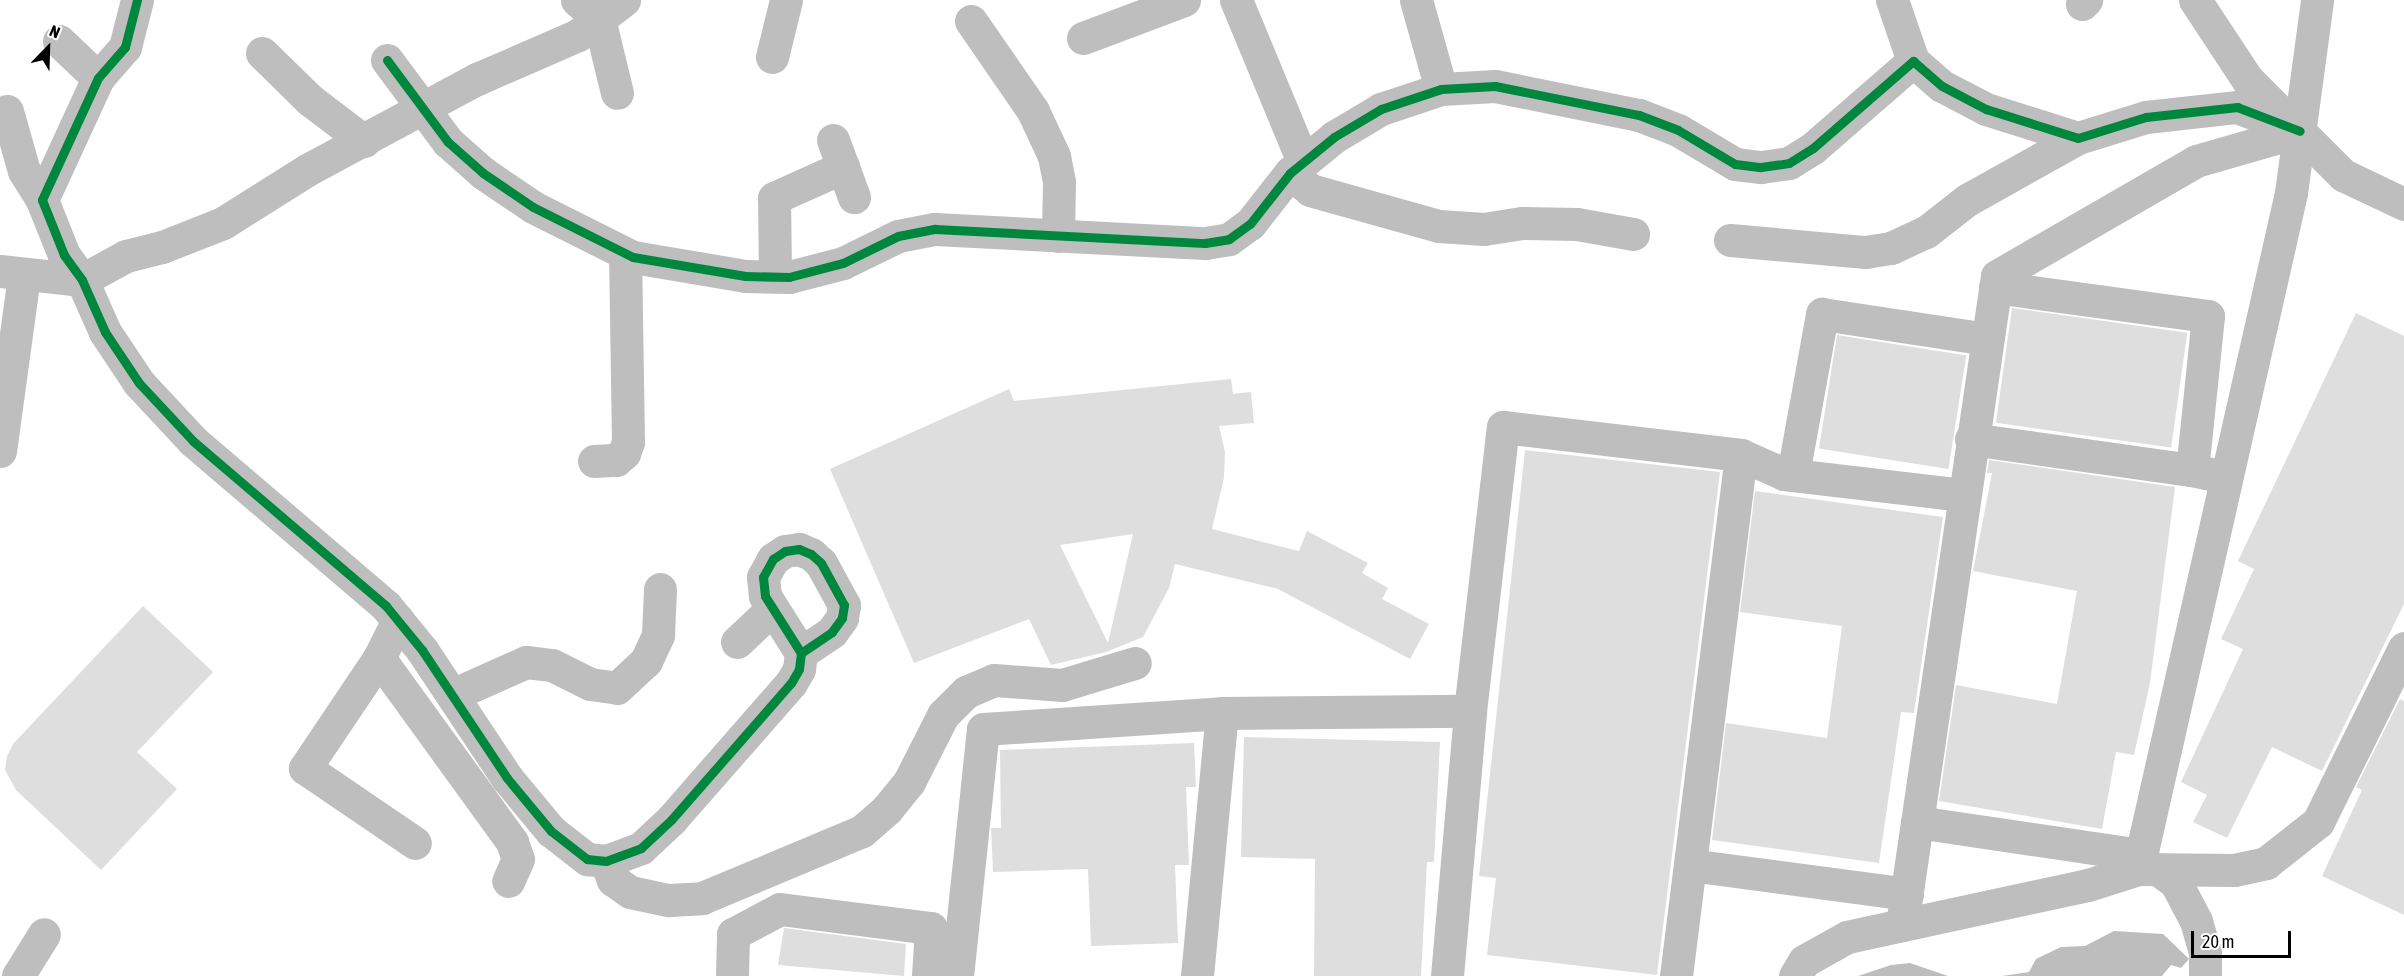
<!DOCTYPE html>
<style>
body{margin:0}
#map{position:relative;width:2404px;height:976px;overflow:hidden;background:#fff;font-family:"Asap Condensed",sans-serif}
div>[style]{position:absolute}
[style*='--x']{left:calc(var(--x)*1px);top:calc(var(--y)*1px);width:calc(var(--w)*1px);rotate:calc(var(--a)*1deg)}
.water>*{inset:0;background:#bdbdbd}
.building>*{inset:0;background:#dedede;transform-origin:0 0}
.street>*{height:33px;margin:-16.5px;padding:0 16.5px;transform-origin:16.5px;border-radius:16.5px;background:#bebebe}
.cycleway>*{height:9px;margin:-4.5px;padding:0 4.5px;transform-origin:4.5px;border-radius:4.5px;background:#00873e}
span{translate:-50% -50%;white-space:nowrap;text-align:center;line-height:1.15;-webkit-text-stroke:4.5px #fff;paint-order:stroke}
.north{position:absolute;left:18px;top:18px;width:60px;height:60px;-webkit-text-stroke:4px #fff;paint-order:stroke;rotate:23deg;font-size:16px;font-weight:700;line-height:24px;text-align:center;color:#000}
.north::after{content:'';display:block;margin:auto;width:21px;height:27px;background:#000;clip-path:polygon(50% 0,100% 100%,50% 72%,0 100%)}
.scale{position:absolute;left:2191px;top:931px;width:100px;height:27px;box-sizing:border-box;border:3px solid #000;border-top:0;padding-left:8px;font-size:18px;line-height:21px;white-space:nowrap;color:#000;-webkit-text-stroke:4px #fff;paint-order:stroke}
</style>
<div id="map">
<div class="water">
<i style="clip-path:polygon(2114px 931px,2163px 934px,2189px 959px,2181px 968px,2171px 965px,2162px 976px,2002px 976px,2029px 972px,2036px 959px,2061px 947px,2085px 946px)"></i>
<i style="clip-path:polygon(1910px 963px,1948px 976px,1858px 976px,1891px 965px)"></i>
</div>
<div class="building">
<i style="left:2012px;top:308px;width:177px;height:116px;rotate:8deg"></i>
<i style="clip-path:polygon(2356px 313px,2404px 336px,2404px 604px,2322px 771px,2272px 747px,2227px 838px,2193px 822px,2207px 795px,2181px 782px,2243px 649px,2221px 639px,2254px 569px,2238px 561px)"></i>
<i style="left:1837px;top:335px;width:131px;height:115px;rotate:9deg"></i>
<i style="clip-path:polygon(evenodd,1231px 379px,1233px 394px,1251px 392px,1254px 423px,1219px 426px,1225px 452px,1224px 478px,1212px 529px,1299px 551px,1307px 531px,1368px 563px,1362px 573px,1388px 588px,1382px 599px,1429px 624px,1410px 659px,1278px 589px,1175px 564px,1169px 588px,1143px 637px,1106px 652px,1051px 665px,1029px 619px,914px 663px,830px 469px,1009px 389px,1014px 401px,1231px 379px,1133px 534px,1108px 643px,1060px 545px,1133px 534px)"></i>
<i style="clip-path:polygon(1525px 450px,1720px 472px,1657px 975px,1487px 955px,1496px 878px,1479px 876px)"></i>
<i style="clip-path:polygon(1989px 460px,2175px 487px,2150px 683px,2134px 755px,2116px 752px,2102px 829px,1939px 801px,1956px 685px,2057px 704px,2077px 591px,1973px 571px,1992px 473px,1987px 473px)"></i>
<i style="clip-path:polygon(1755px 491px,1943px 517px,1914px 713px,1901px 712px,1879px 863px,1712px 840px,1726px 723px,1827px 738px,1842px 626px,1740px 612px)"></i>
<i style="clip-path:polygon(143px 606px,213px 672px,137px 752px,177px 789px,101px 870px,16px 790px,5px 770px,7px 756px,13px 744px)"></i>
<i style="clip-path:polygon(2400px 699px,2404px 701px,2404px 915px,2322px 876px,2362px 790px,2356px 787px)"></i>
<i style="clip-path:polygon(1244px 737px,1440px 742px,1434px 862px,1427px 862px,1421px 976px,1314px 976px,1315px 859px,1241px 857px)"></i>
<i style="clip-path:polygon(1194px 743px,1196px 787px,1186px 787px,1189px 865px,1175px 865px,1178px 943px,1091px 946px,1088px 869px,993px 872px,991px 828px,1001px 828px,1000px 750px)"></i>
<i style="clip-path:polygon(784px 928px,906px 944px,904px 976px,778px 965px)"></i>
</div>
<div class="street">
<i style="--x:137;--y:0;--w:49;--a:104.3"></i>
<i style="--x:125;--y:47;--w:41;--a:131.1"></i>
<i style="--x:98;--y:78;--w:134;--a:114.7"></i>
<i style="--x:42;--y:200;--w:59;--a:68.2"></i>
<i style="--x:64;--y:255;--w:31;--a:54"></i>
<i style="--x:82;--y:280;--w:57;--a:66.1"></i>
<i style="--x:105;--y:332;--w:61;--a:56.3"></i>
<i style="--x:139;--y:383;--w:79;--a:47"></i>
<i style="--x:193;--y:441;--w:254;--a:40.5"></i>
<i style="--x:386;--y:606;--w:57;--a:50.7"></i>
<i style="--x:422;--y:650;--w:154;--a:56.4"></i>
<i style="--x:507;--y:778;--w:69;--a:50.3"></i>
<i style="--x:551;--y:831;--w:46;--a:37.9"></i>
<i style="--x:587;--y:859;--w:19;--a:6"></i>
<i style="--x:606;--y:861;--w:37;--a:-20"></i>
<i style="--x:641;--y:848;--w:41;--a:-43"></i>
<i style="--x:671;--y:820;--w:182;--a:-48.8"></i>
<i style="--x:791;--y:683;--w:16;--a:-60"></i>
<i style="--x:799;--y:669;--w:16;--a:-83"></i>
<i style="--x:801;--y:653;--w:67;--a:-122.3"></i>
<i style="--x:765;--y:596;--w:19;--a:-96"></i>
<i style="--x:763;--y:577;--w:21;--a:-61"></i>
<i style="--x:773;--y:559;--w:14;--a:-34"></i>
<i style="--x:785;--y:551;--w:14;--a:-8"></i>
<i style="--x:799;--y:549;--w:13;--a:23"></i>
<i style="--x:811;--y:554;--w:13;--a:42"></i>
<i style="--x:821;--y:563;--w:48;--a:61.3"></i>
<i style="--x:844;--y:605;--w:13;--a:99"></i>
<i style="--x:842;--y:618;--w:17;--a:126"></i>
<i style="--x:832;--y:632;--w:37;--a:146"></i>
<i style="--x:577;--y:0;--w:29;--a:41"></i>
<i style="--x:599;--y:19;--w:76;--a:76.3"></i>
<i style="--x:1236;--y:0;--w:175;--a:67.5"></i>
<i style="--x:1416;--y:0;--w:92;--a:74.3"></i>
<i style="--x:1892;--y:0;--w:65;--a:71"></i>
<i style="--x:2195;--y:0;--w:95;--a:56.6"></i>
<i style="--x:2247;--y:79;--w:136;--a:45"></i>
<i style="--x:2343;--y:175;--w:68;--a:25.4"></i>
<i style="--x:2082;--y:4;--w:6;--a:-45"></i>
<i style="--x:971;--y:21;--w:109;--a:55.4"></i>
<i style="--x:1033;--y:111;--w:50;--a:65"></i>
<i style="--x:1054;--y:156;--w:26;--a:79"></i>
<i style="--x:1059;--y:182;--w:54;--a:91.1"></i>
<i style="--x:1083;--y:38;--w:108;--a:-20.6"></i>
<i style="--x:59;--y:41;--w:54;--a:43.5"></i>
<i style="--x:262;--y:53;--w:67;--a:44.4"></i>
<i style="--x:310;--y:100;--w:68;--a:37.2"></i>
<i style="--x:772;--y:57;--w:59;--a:-76.2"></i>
<i style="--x:387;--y:60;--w:102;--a:53.4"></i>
<i style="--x:448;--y:142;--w:47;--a:41.5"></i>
<i style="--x:483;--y:173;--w:60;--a:34.2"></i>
<i style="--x:533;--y:207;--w:112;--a:26.6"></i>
<i style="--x:633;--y:257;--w:114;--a:9.6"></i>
<i style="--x:745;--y:276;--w:44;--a:1.3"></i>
<i style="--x:789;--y:277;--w:56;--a:-14.5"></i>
<i style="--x:843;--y:263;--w:61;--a:-26.1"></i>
<i style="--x:898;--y:236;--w:38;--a:-11"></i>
<i style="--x:935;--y:229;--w:270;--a:3"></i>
<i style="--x:1205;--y:243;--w:24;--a:-9"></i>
<i style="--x:1229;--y:239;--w:26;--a:-36"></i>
<i style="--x:1250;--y:224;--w:65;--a:-51.9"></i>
<i style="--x:1290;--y:173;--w:57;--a:-39.3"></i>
<i style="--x:1334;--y:137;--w:55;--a:-30.8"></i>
<i style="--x:1381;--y:109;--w:63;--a:-18.4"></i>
<i style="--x:1441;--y:89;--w:54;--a:-3.2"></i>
<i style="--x:1495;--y:86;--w:147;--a:11.4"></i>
<i style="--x:1639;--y:115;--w:42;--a:21"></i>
<i style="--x:1678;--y:130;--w:66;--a:30.8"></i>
<i style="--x:1735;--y:164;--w:26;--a:7"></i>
<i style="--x:1761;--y:167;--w:28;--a:-8"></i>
<i style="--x:1789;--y:163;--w:28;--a:-32"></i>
<i style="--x:1813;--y:148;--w:133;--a:-41"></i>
<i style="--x:1913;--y:61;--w:38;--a:41"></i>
<i style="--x:1942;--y:86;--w:50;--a:27.6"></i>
<i style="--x:1986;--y:109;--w:96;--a:17.5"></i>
<i style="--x:2078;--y:138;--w:71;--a:-17.2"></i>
<i style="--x:2146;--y:117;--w:92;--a:-6.3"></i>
<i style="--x:2237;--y:107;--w:67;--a:20.9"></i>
<i style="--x:7;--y:111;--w:62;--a:74.2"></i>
<i style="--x:24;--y:171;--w:34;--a:58"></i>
<i style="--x:833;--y:140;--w:61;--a:69.8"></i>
<i style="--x:1290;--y:173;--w:26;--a:40"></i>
<i style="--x:1310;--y:190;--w:134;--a:15.6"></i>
<i style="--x:1439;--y:226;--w:45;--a:3.8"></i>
<i style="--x:1484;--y:229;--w:39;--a:-9"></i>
<i style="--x:1523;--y:223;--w:54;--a:1.1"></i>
<i style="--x:1577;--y:224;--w:57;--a:10.1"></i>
<i style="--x:1730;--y:240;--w:136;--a:5.1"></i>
<i style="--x:1865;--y:252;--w:26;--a:-9"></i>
<i style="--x:1891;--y:248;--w:38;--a:-25"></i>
<i style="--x:1926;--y:232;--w:52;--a:-38"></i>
<i style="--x:1967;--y:200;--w:127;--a:-29.2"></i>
<i style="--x:0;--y:271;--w:82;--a:6.3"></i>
<i style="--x:82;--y:280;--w:50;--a:-28.6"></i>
<i style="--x:126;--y:256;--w:37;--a:-14"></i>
<i style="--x:162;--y:247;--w:66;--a:-21.5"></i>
<i style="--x:223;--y:223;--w:99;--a:-32.2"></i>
<i style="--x:307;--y:170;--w:193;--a:-28.2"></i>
<i style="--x:477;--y:79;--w:110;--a:-23.5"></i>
<i style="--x:578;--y:35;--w:58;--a:-37.3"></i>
<i style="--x:775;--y:276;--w:78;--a:-90.7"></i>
<i style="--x:774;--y:198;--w:76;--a:-24.2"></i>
<i style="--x:1995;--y:287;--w:215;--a:7.8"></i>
<i style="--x:2208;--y:316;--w:155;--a:95.9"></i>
<i style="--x:2192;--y:470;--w:35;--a:12"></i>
<i style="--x:1971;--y:439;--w:223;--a:8"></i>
<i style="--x:0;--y:451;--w:177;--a:-82.2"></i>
<i style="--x:594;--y:461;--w:22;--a:-3"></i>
<i style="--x:616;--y:460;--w:11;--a:-41"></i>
<i style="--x:624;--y:453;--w:12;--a:-70"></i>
<i style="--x:628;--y:442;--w:188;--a:-90.9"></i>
<i style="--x:1793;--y:474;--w:163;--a:-79.7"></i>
<i style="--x:1822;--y:314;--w:167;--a:8.6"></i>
<i style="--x:398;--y:620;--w:42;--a:116.6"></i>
<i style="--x:379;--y:658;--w:133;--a:123.9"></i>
<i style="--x:305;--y:768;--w:133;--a:34.3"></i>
<i style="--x:737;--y:642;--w:48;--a:-43.3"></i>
<i style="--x:379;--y:658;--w:227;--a:54.1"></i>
<i style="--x:512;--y:842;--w:18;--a:71"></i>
<i style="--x:518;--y:859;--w:24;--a:114"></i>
<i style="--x:452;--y:695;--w:81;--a:-24"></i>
<i style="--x:526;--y:662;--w:26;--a:7"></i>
<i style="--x:552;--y:665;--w:42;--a:26.6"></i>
<i style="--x:590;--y:684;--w:27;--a:8"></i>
<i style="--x:617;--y:688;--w:40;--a:-43"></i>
<i style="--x:646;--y:661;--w:29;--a:-65"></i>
<i style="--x:658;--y:635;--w:46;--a:-87.5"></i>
<i style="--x:1917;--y:822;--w:225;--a:8.4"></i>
<i style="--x:606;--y:861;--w:20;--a:70"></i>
<i style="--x:613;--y:880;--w:21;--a:35"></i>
<i style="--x:630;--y:892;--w:40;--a:12"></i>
<i style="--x:669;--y:900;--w:33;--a:-3"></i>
<i style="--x:702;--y:898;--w:173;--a:-22.7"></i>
<i style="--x:862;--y:831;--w:33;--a:-41"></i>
<i style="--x:887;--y:809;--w:35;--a:-51"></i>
<i style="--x:909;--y:782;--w:75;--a:-63.1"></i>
<i style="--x:943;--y:715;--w:33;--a:-45"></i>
<i style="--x:966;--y:692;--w:30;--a:-23"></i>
<i style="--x:994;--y:680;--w:68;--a:4.2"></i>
<i style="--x:1062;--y:685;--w:76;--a:-16.8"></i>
<i style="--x:1690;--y:865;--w:219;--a:7.6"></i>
<i style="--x:2138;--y:869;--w:693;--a:-77.25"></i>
<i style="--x:2291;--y:193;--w:195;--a:-82.3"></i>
<i style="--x:2159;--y:870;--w:21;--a:37"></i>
<i style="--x:2176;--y:883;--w:43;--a:62.2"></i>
<i style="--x:2196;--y:921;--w:33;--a:74"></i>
<i style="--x:2205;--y:953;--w:23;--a:90"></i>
<i style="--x:1902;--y:925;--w:656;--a:-81.67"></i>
<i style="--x:1997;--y:276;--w:230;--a:-30"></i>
<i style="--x:2196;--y:161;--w:108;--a:-16.1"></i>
<i style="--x:18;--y:976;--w:49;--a:-58.2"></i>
<i style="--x:732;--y:976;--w:42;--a:-88.6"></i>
<i style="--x:733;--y:934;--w:53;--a:-28"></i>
<i style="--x:780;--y:909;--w:152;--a:7.2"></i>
<i style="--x:931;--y:928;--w:48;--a:93.6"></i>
<i style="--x:957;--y:976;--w:248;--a:-84"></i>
<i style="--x:983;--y:729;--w:240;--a:-3.8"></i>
<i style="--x:1222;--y:713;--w:248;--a:-0.5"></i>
<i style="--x:1197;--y:976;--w:264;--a:-84.6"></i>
<i style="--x:1447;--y:976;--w:266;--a:-85"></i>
<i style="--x:1470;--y:711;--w:286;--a:-83.4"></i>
<i style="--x:1503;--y:427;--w:240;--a:6.7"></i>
<i style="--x:1741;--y:455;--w:47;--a:23.8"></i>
<i style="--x:1784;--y:474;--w:180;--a:6.7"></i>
<i style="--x:1676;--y:976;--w:525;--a:-82.89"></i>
<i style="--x:1795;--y:976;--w:17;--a:-59"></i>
<i style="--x:1804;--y:961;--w:49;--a:-29.2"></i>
<i style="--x:1847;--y:937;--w:247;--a:-12.2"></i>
<i style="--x:2088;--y:885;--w:52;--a:-17.7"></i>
<i style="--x:2138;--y:869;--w:96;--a:0.6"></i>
<i style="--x:2234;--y:870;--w:33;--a:-12"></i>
<i style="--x:2266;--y:863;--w:66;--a:-38.3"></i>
<i style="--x:2318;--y:822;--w:194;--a:-63.7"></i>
</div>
<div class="cycleway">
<i style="--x:137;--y:0;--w:49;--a:104.3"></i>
<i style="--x:125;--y:47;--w:41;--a:131.1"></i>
<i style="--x:98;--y:78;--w:134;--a:114.7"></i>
<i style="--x:42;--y:200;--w:59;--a:68.2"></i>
<i style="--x:64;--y:255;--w:31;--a:54"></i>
<i style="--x:82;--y:280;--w:57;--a:66.1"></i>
<i style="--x:105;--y:332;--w:61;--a:56.3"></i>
<i style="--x:139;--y:383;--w:79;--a:47"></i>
<i style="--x:193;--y:441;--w:254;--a:40.5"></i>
<i style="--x:386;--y:606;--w:57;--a:50.7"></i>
<i style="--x:422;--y:650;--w:154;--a:56.4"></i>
<i style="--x:507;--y:778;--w:69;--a:50.3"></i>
<i style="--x:551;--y:831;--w:46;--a:37.9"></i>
<i style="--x:587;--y:859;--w:19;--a:6"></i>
<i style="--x:606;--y:861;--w:37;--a:-20"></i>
<i style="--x:641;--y:848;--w:41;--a:-43"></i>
<i style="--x:671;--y:820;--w:182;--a:-48.8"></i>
<i style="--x:791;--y:683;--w:16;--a:-60"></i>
<i style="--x:799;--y:669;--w:16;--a:-83"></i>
<i style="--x:801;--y:653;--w:67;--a:-122.3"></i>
<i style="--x:765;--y:596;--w:19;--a:-96"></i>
<i style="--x:763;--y:577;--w:21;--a:-61"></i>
<i style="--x:773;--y:559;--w:14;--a:-34"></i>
<i style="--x:785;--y:551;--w:14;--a:-8"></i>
<i style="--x:799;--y:549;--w:13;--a:23"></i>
<i style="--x:811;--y:554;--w:13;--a:42"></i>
<i style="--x:821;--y:563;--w:48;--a:61.3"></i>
<i style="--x:844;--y:605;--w:13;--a:99"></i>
<i style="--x:842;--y:618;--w:17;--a:126"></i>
<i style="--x:832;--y:632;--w:37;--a:146"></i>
<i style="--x:387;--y:60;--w:102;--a:53.4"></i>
<i style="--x:448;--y:142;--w:47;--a:41.5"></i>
<i style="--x:483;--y:173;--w:60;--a:34.2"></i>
<i style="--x:533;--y:207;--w:112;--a:26.6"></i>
<i style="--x:633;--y:257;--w:114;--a:9.6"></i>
<i style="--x:745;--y:276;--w:44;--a:1.3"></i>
<i style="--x:789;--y:277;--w:56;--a:-14.5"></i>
<i style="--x:843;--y:263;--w:61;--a:-26.1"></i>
<i style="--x:898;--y:236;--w:38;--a:-11"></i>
<i style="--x:935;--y:229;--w:270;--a:3"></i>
<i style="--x:1205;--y:243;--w:24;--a:-9"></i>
<i style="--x:1229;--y:239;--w:26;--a:-36"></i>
<i style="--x:1250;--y:224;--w:65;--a:-51.9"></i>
<i style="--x:1290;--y:173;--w:57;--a:-39.3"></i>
<i style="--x:1334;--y:137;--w:55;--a:-30.8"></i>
<i style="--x:1381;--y:109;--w:63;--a:-18.4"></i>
<i style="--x:1441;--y:89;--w:54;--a:-3.2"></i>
<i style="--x:1495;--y:86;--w:147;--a:11.4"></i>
<i style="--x:1639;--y:115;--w:42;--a:21"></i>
<i style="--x:1678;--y:130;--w:66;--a:30.8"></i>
<i style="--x:1735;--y:164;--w:26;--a:7"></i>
<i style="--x:1761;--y:167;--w:28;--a:-8"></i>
<i style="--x:1789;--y:163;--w:28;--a:-32"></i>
<i style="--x:1813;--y:148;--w:133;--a:-41"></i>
<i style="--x:1913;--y:61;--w:38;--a:41"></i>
<i style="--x:1942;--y:86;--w:50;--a:27.6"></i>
<i style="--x:1986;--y:109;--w:96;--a:17.5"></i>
<i style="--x:2078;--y:138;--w:71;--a:-17.2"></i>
<i style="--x:2146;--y:117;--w:92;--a:-6.3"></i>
<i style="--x:2237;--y:107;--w:67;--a:20.9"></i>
</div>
<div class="north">N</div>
<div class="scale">20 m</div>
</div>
